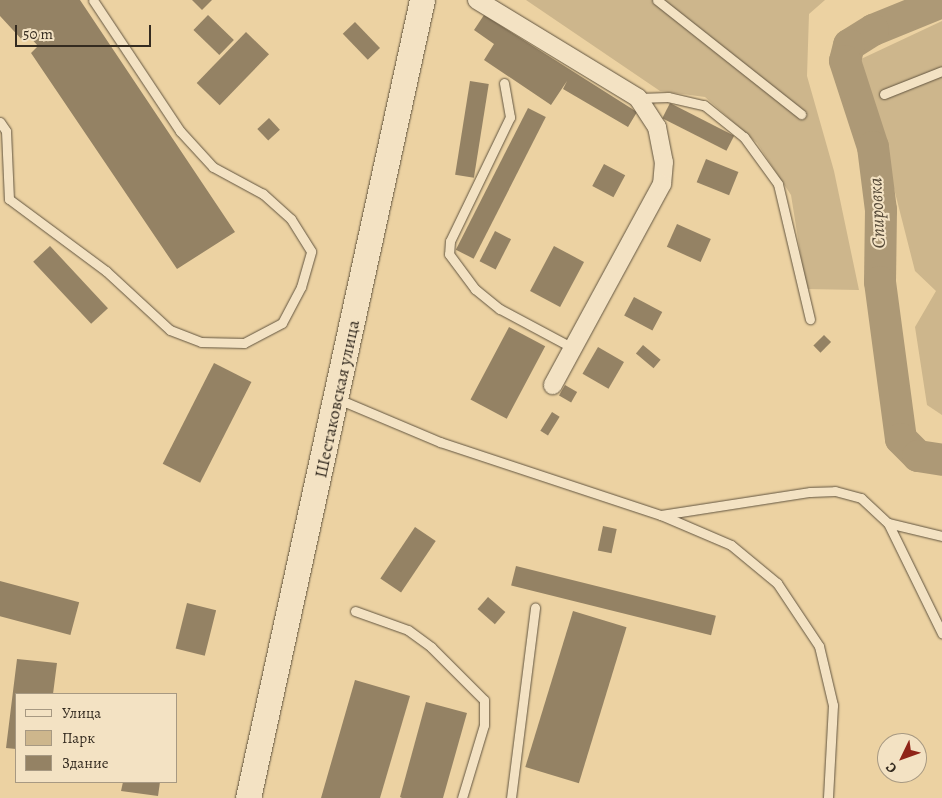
<!DOCTYPE html>
<meta charset="utf-8">
<style>
body{margin:0}
#map{position:relative;width:942px;height:798px;overflow:hidden;background:#ecd2a2;font-family:Alegreya,serif}
div>[style]{position:absolute}
[style*='--x']{left:calc(var(--x)*1px);top:calc(var(--y)*1px);width:calc(var(--w)*1px);rotate:calc(var(--a)*1deg)}
.green>*{inset:0;background:#cdb68c}
.river>*{height:32px;margin:-16px;padding:0 16px;transform-origin:16px;border-radius:16px;background:#ad9976}
.building>*{inset:0;background:#948264;transform-origin:0 0}
.roads{filter:drop-shadow(0 0 1px #625540) drop-shadow(0 0 1px #625540)}
.lane>*{height:9px;margin:-4.5px;padding:0 4.5px;transform-origin:4.5px;border-radius:4.5px;background:#f3e2c3}
.street>*{height:18px;margin:-9px;padding:0 9px;transform-origin:9px;border-radius:9px;background:#f3e2c3}
.secondary>*{height:25px;margin:-12.5px;padding:0 12.5px;transform-origin:12.5px;border-radius:12.5px;background:#f3e2c3}
span{translate:-50% -50%;white-space:nowrap;text-align:center;line-height:1.15;-webkit-text-stroke:4px #f3e2c3;paint-order:stroke}
.street-label{font-size:18px;color:#342b20}
.water-label{font-size:19px;color:#584c3a;font-style:italic}
.legend{position:absolute;left:15px;top:693px;width:162px;height:90px;box-sizing:border-box;background:#f3e2c3;border:1px solid #a79982;margin:0;padding:6px 9px;list-style:none;font-size:15px;color:#342b20}
.legend li{display:flex;align-items:center;gap:10px;height:25px}
.legend b{width:25px;border:1px solid #a79982}
.north{position:absolute;left:877px;top:733px;width:50px;height:50px;box-sizing:border-box;background:#f3e2c3;border:1px solid #a79982;border-radius:50%;rotate:228deg;font-size:14px;font-weight:700;line-height:20px;text-align:center;color:#342b20}
.north::after{content:'';display:block;margin:auto;width:18px;height:22px;background:#8f2418;clip-path:polygon(50% 0,100% 100%,50% 72%,0 100%)}
.scale{position:absolute;left:15px;top:25px;width:136px;height:22px;box-sizing:border-box;border:2px solid #342b20;border-top:0;padding-left:6px;font-size:15px;line-height:18px;white-space:nowrap;color:#342b20;-webkit-text-stroke:4px #f3e2c3;paint-order:stroke}
</style>
<div id="map">
<div class="green">
<i style="clip-path:polygon(526px 0,825px 0,809px 14px,807px 76px,834px 171px,859px 290px,806px 289px,791px 195px,757px 143px,705px 97px,660px 91px)"></i>
<i style="clip-path:polygon(942px 21px,942px 415px,927px 405px,915px 327px,936px 291px,915px 271px,861px 59px)"></i>
</div>
<div class="river">
<i style="--x:942;--y:2;--w:74;--a:157.9"></i>
<i style="--x:873;--y:30;--w:28;--a:148"></i>
<i style="--x:849;--y:45;--w:16;--a:104"></i>
<i style="--x:845;--y:61;--w:90;--a:72"></i>
<i style="--x:873;--y:147;--w:64;--a:82.8"></i>
<i style="--x:881;--y:210;--w:72;--a:90.8"></i>
<i style="--x:880;--y:282;--w:158;--a:82.4"></i>
<i style="--x:901;--y:439;--w:24;--a:45"></i>
<i style="--x:918;--y:456;--w:24;--a:9"></i>
</div>
<div class="building">
<i style="clip-path:polygon(0 0,80px 0,235px 232px,177px 269px,31px 53px,38px 46px,29px 36px,24px 42px,0 16px)"></i>
<i style="clip-path:polygon(192px 0,212px 0,202px 10px)"></i>
<i style="left:208px;top:15px;width:36px;height:21px;rotate:44deg"></i>
<i style="clip-path:polygon(484px 15px,637px 112px,628px 127px,563px 89px,567px 81px,551px 105px,484px 60px,494px 44px,474px 30px)"></i>
<i style="left:355px;top:22px;width:36px;height:17px;rotate:46deg"></i>
<i style="left:246px;top:32px;width:32px;height:71px;rotate:44deg"></i>
<i style="left:470px;top:81px;width:19px;height:95px;rotate:9deg"></i>
<i style="left:670px;top:103px;width:72px;height:17px;rotate:27deg"></i>
<i style="left:528px;top:108px;width:20px;height:159px;rotate:27deg"></i>
<i style="left:269px;top:118px;width:16px;height:16px;rotate:47deg"></i>
<i style="left:706px;top:159px;width:35px;height:25px;rotate:22deg"></i>
<i style="left:604px;top:164px;width:24px;height:25px;rotate:28deg"></i>
<i style="left:677px;top:224px;width:37px;height:25px;rotate:24deg"></i>
<i style="left:495px;top:231px;width:18px;height:34px;rotate:27deg"></i>
<i style="left:50px;top:246px;width:85px;height:23px;rotate:47deg"></i>
<i style="left:554px;top:246px;width:34px;height:51px;rotate:28deg"></i>
<i style="left:634px;top:297px;width:32px;height:21px;rotate:28deg"></i>
<i style="left:509px;top:327px;width:41px;height:82px;rotate:28deg"></i>
<i style="left:824px;top:335px;width:10px;height:15px;rotate:45deg"></i>
<i style="left:643px;top:345px;width:23px;height:11px;rotate:40deg"></i>
<i style="left:598px;top:347px;width:30px;height:31px;rotate:30deg"></i>
<i style="left:214px;top:363px;width:42px;height:113px;rotate:27deg"></i>
<i style="left:565px;top:385px;width:14px;height:12px;rotate:30deg"></i>
<i style="left:552px;top:412px;width:9px;height:22px;rotate:32deg"></i>
<i style="left:603px;top:526px;width:14px;height:25px;rotate:12deg"></i>
<i style="left:415px;top:527px;width:25px;height:62px;rotate:34deg"></i>
<i style="left:516px;top:566px;width:206px;height:20px;rotate:14deg"></i>
<i style="left:0;top:581px;width:82px;height:34px;rotate:15deg"></i>
<i style="left:488px;top:597px;width:23px;height:16px;rotate:41deg"></i>
<i style="left:187px;top:603px;width:30px;height:47px;rotate:14deg"></i>
<i style="left:573px;top:611px;width:56px;height:163px;rotate:17deg"></i>
<i style="clip-path:polygon(17px 659px,57px 663px,53px 694px,16px 694px,16px 749px,6px 748px)"></i>
<i style="clip-path:polygon(355px 680px,410px 696px,380px 798px,321px 798px)"></i>
<i style="clip-path:polygon(426px 702px,467px 713px,443px 798px,402px 798px,400px 797px)"></i>
<i style="clip-path:polygon(123px 782px,160px 782px,158px 796px,121px 791px)"></i>
</div>
<div class="roads">
<div class="lane">
<i style="--x:657;--y:0;--w:184;--a:38.4"></i>
<i style="--x:504;--y:83;--w:35;--a:80"></i>
<i style="--x:510;--y:117;--w:138;--a:115.8"></i>
<i style="--x:450;--y:241;--w:13;--a:94"></i>
<i style="--x:449;--y:254;--w:44;--a:53.4"></i>
<i style="--x:475;--y:289;--w:32;--a:39"></i>
<i style="--x:500;--y:309;--w:83;--a:28.1"></i>
<i style="--x:884;--y:94;--w:62;--a:-21.6"></i>
<i style="--x:638;--y:98;--w:30;--a:-2"></i>
<i style="--x:668;--y:97;--w:37;--a:13"></i>
<i style="--x:704;--y:105;--w:51;--a:38.7"></i>
<i style="--x:744;--y:137;--w:58;--a:54.1"></i>
<i style="--x:778;--y:184;--w:139;--a:76.7"></i>
<i style="--x:0;--y:122;--w:11;--a:56"></i>
<i style="--x:6;--y:131;--w:68;--a:87.5"></i>
<i style="--x:9;--y:199;--w:121;--a:36.6"></i>
<i style="--x:106;--y:271;--w:87;--a:42.7"></i>
<i style="--x:170;--y:330;--w:33;--a:21"></i>
<i style="--x:201;--y:342;--w:43;--a:1.3"></i>
<i style="--x:244;--y:343;--w:43;--a:-27.8"></i>
<i style="--x:282;--y:323;--w:41;--a:-62.2"></i>
<i style="--x:301;--y:287;--w:37;--a:-74"></i>
<i style="--x:311;--y:251;--w:38;--a:-122"></i>
<i style="--x:291;--y:219;--w:38;--a:-138"></i>
<i style="--x:263;--y:194;--w:57;--a:-151.6"></i>
<i style="--x:213;--y:167;--w:49;--a:-132.5"></i>
<i style="--x:180;--y:131;--w:157;--a:-123.6"></i>
<i style="--x:338;--y:399;--w:111;--a:22.9"></i>
<i style="--x:440;--y:442;--w:233;--a:18.3"></i>
<i style="--x:661;--y:515;--w:151;--a:-8.8"></i>
<i style="--x:810;--y:492;--w:25;--a:-2"></i>
<i style="--x:835;--y:491;--w:27;--a:15"></i>
<i style="--x:861;--y:498;--w:37;--a:43"></i>
<i style="--x:888;--y:523;--w:123;--a:63.9"></i>
<i style="--x:661;--y:515;--w:76;--a:23.2"></i>
<i style="--x:731;--y:545;--w:60;--a:39.6"></i>
<i style="--x:777;--y:583;--w:76;--a:56.3"></i>
<i style="--x:819;--y:646;--w:61;--a:76.7"></i>
<i style="--x:833;--y:705;--w:93;--a:93.1"></i>
<i style="--x:888;--y:523;--w:56;--a:13.5"></i>
<i style="--x:355;--y:611;--w:56;--a:19.7"></i>
<i style="--x:408;--y:630;--w:29;--a:36"></i>
<i style="--x:431;--y:647;--w:75;--a:45"></i>
<i style="--x:484;--y:700;--w:25;--a:90"></i>
<i style="--x:484;--y:725;--w:76;--a:106.8"></i>
<i style="--x:511;--y:798;--w:192;--a:-82.8"></i>
</div>
<div class="street">
<i style="--x:477;--y:0;--w:188;--a:31.3"></i>
<i style="--x:638;--y:98;--w:35;--a:57"></i>
<i style="--x:657;--y:127;--w:36;--a:79"></i>
<i style="--x:664;--y:162;--w:22;--a:95"></i>
<i style="--x:662;--y:184;--w:229;--a:118.5"></i>
</div>
<div class="secondary">
<i style="--x:248;--y:798;--w:817;--a:-77.7"></i>
</div>
</div>
<div class="street-label">
<span style="left:337px;top:399px;rotate:-78deg">Шестаковская улица</span>
</div>
<div class="water-label">
<span style="left:878px;top:213px;rotate:-93deg">Спировка</span>
</div>
<ul class="legend">
<li><b style="height:6px;background:#f3e2c3"></b>Улица</li>
<li><b style="height:14px;background:#cdb68c"></b>Парк</li>
<li><b style="height:14px;background:#948264"></b>Здание</li>
</ul>
<div class="north">С</div>
<div class="scale">50 m</div>
</div>
